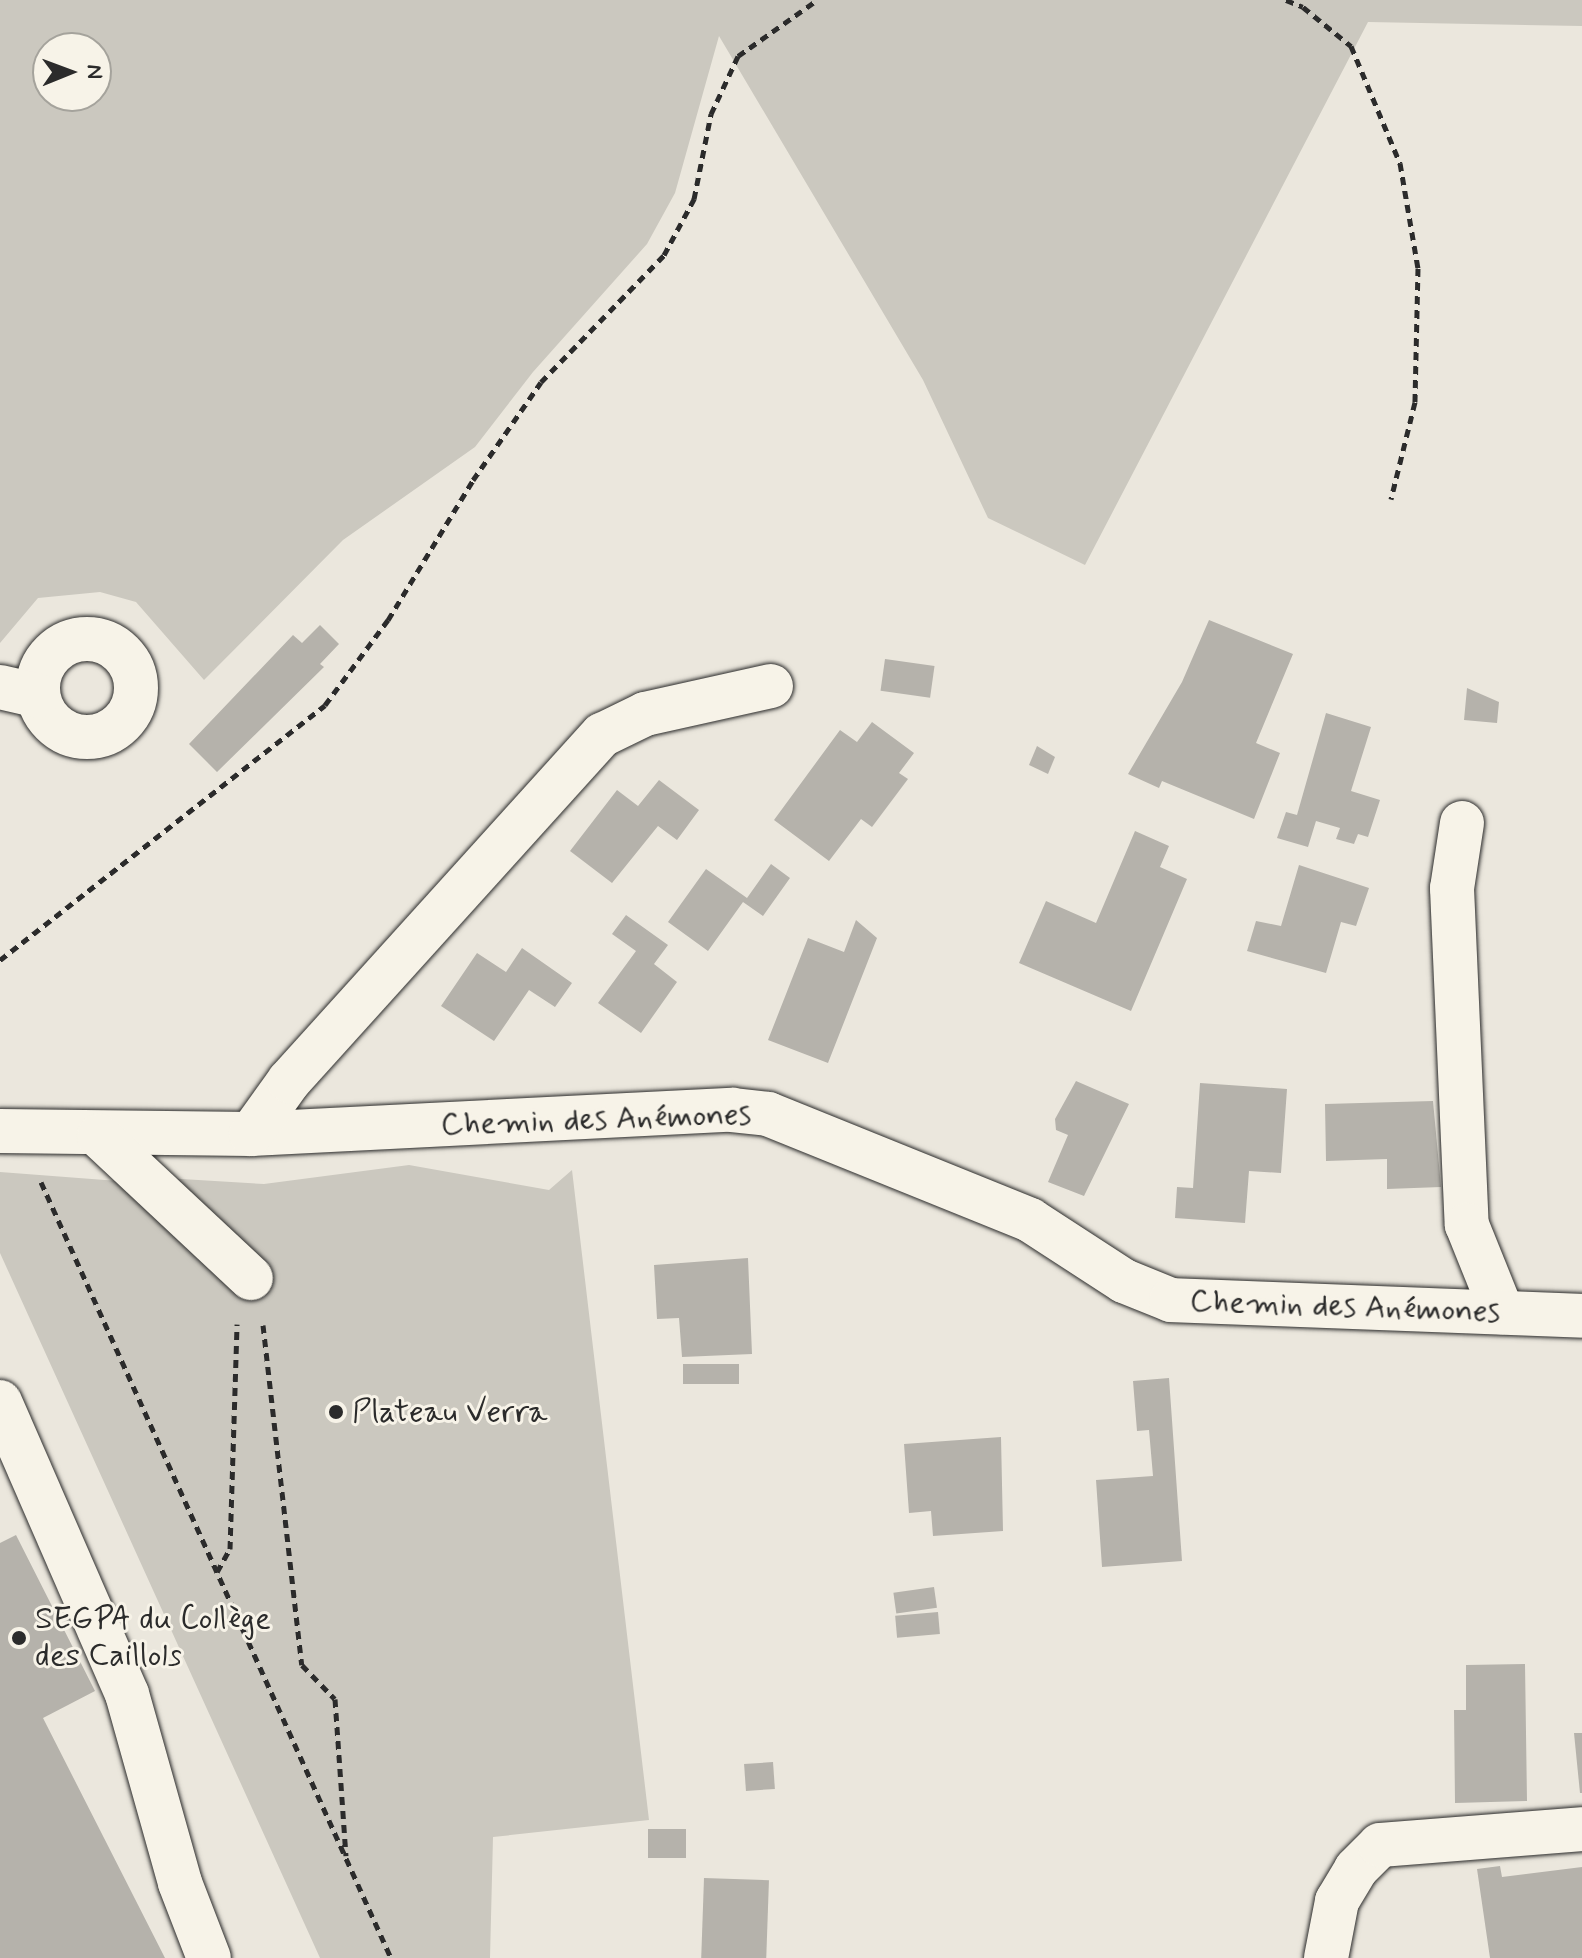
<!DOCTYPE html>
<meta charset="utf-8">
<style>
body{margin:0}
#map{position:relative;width:1582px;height:1958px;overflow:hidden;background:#ebe7dd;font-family:Mynerve,sans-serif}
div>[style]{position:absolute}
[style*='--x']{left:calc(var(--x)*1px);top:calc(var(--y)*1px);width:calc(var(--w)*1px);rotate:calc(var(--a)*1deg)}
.green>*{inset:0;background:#cbc8bf}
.building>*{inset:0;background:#b5b2ab;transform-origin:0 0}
.path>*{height:5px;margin-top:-2.5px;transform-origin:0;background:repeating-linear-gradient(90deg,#2b2b2b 0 8px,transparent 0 14px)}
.roads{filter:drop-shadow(0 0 2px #2b2b2b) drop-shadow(0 0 2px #2b2b2b)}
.minor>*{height:44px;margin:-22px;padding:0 22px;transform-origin:22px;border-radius:22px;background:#f7f3e8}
.minor>.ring{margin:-22px;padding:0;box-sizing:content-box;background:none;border:44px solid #f7f3e8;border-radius:50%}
.dots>*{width:22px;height:22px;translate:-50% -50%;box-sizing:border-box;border:4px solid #f7f3e8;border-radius:50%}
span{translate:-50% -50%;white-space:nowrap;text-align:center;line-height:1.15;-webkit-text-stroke:6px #f7f3e8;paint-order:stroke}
.street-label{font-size:32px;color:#2b2b2b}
.poi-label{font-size:32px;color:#2b2b2b}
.left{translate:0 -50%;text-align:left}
.north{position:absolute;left:32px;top:32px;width:80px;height:80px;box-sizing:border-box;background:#f7f3e8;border:2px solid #a5a39c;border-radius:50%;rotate:89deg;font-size:22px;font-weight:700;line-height:32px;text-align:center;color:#2b2b2b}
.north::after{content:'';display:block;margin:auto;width:28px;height:36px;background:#2b2b2b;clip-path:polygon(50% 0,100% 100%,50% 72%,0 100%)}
</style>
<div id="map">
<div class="green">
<i style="clip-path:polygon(evenodd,0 0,1582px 0,1582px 26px,1368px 22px,1085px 565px,988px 518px,923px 380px,719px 36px,675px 193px,647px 244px,533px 372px,475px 447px,343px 540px,204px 680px,136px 602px,100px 592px,38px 598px,0 643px,0 0,48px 48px,96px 48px,96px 96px,48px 96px,48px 48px)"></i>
<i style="clip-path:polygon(409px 1165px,549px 1190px,572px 1170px,649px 1820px,493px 1837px,490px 1958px,320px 1958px,0 1253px,0 1172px,118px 1181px,165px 1178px,264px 1184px)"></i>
</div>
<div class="building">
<i style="clip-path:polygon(1209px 620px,1293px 654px,1256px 743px,1280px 753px,1254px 819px,1162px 781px,1159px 788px,1128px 774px,1182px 682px)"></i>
<i style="clip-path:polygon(320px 625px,339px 644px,320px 664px,324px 667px,217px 772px,189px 744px,293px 635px,302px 643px)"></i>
<i style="left:885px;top:659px;width:50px;height:32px;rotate:8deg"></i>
<i style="clip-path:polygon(1467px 688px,1499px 702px,1497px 723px,1464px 720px)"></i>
<i style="clip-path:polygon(1326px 713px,1371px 727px,1351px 791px,1380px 800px,1368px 837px,1358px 834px,1354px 844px,1336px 839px,1340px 828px,1316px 821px,1308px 847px,1277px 838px,1286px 812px,1297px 815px)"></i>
<i style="clip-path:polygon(872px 722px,914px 753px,899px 773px,908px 779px,872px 827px,861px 819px,829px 861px,774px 820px,840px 730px,857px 742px)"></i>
<i style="clip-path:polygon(1037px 746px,1055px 757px,1048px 774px,1029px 765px)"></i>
<i style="clip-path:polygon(659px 780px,699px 810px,677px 840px,658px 826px,612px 883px,570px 851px,617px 790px,638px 806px)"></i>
<i style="clip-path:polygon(1135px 831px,1169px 846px,1160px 867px,1187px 879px,1131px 1011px,1019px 963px,1046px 901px,1096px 923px)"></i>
<i style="clip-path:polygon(771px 864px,790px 878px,763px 916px,743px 902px,708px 951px,668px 922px,706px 869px,747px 898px)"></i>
<i style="clip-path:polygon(1299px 865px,1369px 888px,1356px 926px,1341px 922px,1326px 973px,1247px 951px,1256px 921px,1281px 926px)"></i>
<i style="clip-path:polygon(626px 915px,668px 945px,654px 964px,677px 982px,641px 1033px,598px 1003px,636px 951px,612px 934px)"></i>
<i style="clip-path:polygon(856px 920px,877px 938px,828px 1063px,768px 1040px,808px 938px,844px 952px)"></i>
<i style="clip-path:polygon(522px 948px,572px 983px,555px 1007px,529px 990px,494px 1041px,441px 1006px,477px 953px,506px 972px)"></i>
<i style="clip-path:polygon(1076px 1081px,1129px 1104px,1084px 1196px,1048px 1182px,1068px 1135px,1056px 1130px,1055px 1119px)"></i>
<i style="clip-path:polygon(1200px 1083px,1287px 1089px,1281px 1173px,1249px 1171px,1245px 1223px,1175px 1218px,1177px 1187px,1193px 1188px)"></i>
<i style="clip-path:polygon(1433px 1101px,1441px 1187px,1387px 1189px,1387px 1159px,1326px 1161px,1325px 1104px)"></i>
<i style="clip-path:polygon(748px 1258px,752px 1354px,682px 1357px,679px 1318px,657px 1319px,654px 1265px)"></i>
<i style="left:739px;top:1364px;width:20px;height:56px;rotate:90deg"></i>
<i style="clip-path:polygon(1169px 1378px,1182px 1561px,1102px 1567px,1096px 1480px,1153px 1476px,1149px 1430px,1137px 1431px,1133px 1381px)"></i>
<i style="clip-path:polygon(1001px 1437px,1003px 1531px,933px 1536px,931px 1511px,909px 1513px,904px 1444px)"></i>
<i style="clip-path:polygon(16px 1535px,95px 1691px,43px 1718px,165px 1958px,0 1958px,0 1543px)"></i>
<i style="left:934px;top:1587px;width:21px;height:41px;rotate:82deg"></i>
<i style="left:938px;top:1612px;width:22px;height:43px;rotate:85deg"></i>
<i style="clip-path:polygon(1525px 1664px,1527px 1801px,1455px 1803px,1454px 1710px,1466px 1710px,1466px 1665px)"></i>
<i style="clip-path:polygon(1574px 1733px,1582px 1733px,1582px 1793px,1580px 1793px)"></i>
<i style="left:773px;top:1762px;width:27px;height:29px;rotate:86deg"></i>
<i style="left:686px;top:1829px;width:29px;height:38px;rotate:90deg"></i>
<i style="clip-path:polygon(1500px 1866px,1502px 1877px,1582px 1867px,1582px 1958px,1490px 1958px,1477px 1869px)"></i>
<i style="left:704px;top:1878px;width:65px;height:80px;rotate:2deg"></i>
</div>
<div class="path">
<i style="--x:1286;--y:0;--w:18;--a:22"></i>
<i style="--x:1303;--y:7;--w:62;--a:39.1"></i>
<i style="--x:1351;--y:46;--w:127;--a:67.3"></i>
<i style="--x:1400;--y:163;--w:107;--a:80.3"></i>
<i style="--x:1418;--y:268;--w:134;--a:91.3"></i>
<i style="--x:1415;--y:402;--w:100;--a:103.9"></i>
<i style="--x:0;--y:960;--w:413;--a:-38.1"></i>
<i style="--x:325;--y:705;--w:106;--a:-53.5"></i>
<i style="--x:388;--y:620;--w:164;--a:-58.7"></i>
<i style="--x:473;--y:480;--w:119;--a:-55.2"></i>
<i style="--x:541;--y:382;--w:177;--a:-45.9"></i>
<i style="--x:664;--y:255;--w:64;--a:-61.8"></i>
<i style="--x:694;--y:199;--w:87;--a:-78.7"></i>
<i style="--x:711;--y:114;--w:64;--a:-65"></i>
<i style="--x:738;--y:56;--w:97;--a:-35.3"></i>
<i style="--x:41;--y:1182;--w:851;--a:65.72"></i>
<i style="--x:263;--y:1325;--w:342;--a:83.5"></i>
<i style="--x:302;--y:1665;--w:47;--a:45.9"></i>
<i style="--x:335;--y:1699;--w:157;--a:86"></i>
<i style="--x:217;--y:1572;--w:26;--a:-61"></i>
<i style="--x:230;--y:1549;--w:225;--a:-88.2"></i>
</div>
<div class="roads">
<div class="minor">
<i class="ring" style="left:38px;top:639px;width:54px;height:54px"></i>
<i style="--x:0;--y:687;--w:39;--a:13"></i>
<i style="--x:1462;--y:823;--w:66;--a:98.7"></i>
<i style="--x:1452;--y:888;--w:337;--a:87.5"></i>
<i style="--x:1467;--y:1225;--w:94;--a:68.1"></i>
<i style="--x:0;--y:1131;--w:251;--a:0.7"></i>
<i style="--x:251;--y:1134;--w:482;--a:-2.9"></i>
<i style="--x:732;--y:1110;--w:36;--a:6"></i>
<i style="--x:768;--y:1114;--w:283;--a:22"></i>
<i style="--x:1030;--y:1220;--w:112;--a:33"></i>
<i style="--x:1124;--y:1281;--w:51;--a:22"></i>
<i style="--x:1171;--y:1300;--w:411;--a:2.2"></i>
<i style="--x:251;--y:1134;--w:65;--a:-54.4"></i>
<i style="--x:289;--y:1081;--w:467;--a:-47.9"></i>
<i style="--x:602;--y:735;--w:48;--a:-26"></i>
<i style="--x:645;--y:714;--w:129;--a:-12.5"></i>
<i style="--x:99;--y:1136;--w:208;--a:43.1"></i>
<i style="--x:0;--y:1402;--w:318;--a:66.5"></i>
<i style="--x:127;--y:1694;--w:196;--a:74.3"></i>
<i style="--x:180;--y:1883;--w:80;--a:68.9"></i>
<i style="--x:1326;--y:1958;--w:58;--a:-79.1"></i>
<i style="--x:1337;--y:1901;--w:37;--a:-59"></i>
<i style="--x:1356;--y:1869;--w:34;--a:-45"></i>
<i style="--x:1380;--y:1845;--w:203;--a:-4.5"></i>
</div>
</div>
<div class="dots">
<i style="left:336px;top:1412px;background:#2b2b2b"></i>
<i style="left:19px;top:1638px;background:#2b2b2b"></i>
</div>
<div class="street-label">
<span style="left:596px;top:1120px;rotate:-2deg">Chemin des Anémones</span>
<span style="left:1345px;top:1307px;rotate:2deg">Chemin des Anémones</span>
</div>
<div class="poi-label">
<span class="left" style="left:352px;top:1412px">Plateau Verra</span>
<span class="left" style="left:35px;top:1638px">SEGPA du Collège<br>des Caillols</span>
</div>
<div class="north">N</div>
</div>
